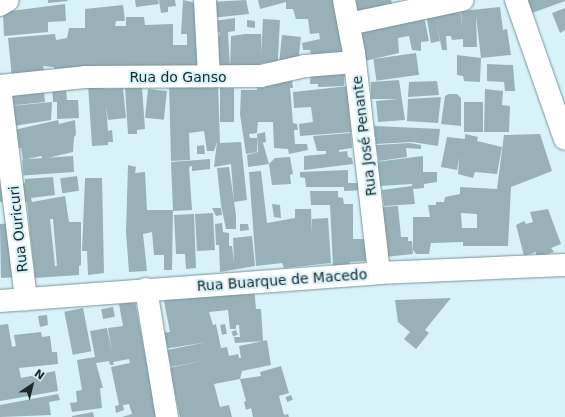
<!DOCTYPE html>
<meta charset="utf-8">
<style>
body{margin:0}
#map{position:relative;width:565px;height:417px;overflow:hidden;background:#d7f2f9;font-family:"DejaVu Sans",sans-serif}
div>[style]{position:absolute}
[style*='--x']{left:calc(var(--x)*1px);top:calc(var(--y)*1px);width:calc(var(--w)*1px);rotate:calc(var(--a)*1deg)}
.building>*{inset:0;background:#98b1b8;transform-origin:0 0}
.roads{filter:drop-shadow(0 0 1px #7a9399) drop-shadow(0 0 1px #7a9399)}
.minor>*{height:22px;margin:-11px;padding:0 11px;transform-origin:11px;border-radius:11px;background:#fff}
span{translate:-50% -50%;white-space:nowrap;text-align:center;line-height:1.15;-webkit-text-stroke:4px #d7f2f9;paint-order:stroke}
.street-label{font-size:14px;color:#1e272a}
.north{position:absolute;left:12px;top:365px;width:40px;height:40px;-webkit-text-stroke:3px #d7f2f9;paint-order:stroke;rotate:35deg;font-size:11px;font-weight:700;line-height:16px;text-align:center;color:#1e272a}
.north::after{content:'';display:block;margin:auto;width:14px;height:18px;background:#1e272a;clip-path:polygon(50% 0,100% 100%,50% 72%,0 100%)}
</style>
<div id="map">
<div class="building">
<i style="clip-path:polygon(48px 0,67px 0,68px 1px,48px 3px)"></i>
<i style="clip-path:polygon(135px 0,158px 0,159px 4px,136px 7px)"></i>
<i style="clip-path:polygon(159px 0,175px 0,176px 6px,168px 7px,168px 12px,161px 13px)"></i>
<i style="clip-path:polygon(183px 0,196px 3px,206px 69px,173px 65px,173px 68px,126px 70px,126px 66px,88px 66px,55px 72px,54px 67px,43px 66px,45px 75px,12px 78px,8px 38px,55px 34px,56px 40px,67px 38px,69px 28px,85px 28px,85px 9px,123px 5px,125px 21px,116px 21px,115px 26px,126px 26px,126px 17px,144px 17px,145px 25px,173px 24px,173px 45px,187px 45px,187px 34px,181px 34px)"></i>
<i style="clip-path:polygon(246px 0,249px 14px,211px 18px,210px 2px)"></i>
<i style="clip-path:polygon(258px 0,333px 0,345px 52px,312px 59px,310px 50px,303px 50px,302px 43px,320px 39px,319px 33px,310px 34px,308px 19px,296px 19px,293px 9px,286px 9px,286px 2px,260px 9px)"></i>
<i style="clip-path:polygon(356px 0,391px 0,393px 6px,357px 11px)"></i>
<i style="clip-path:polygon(528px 0,565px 0,565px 1px,532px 13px)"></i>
<i style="clip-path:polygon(65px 4px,66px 21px,48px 22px,48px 32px,4px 36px,3px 12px)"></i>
<i style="clip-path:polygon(460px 6px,462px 29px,461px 11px,500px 7px,503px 30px,507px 29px,511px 55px,481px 58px,476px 16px,477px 47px,463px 47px,463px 39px,452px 40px,451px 36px,446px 36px,447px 50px,442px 50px,435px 14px,440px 41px,431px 43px,426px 14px)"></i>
<i style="clip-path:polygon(565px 8px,565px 30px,560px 33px,552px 13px)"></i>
<i style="clip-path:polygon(423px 12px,429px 41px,421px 42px,421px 51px,412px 50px,409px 36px,398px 38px,399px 53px,360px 62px,359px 25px)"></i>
<i style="clip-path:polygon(235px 18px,235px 31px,228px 32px,230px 68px,214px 67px,214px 37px,219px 37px,220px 32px,217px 33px,214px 21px)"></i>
<i style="left:263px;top:19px;width:17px;height:44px;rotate:3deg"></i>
<i style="clip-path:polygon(247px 20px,255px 21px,255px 28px,247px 27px)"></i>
<i style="clip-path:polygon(245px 34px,261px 34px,262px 72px,230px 71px,231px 36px)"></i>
<i style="left:282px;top:35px;width:19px;height:31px;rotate:6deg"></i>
<i style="left:416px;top:53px;width:22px;height:43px;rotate:82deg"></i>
<i style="clip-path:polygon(457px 55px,481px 58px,480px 82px,464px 81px,463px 76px,457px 75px)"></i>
<i style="clip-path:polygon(487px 64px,513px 65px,515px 91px,505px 91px,504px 82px,487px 81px)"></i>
<i style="clip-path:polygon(345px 67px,344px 86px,318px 87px,318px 84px,310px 84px,311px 69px)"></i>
<i style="clip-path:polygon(292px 80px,293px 88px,290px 88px,293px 123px,297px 124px,298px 130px,294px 130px,295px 144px,307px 144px,308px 150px,289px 154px,288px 149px,274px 148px,273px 122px,258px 122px,257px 133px,249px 134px,250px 138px,257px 138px,257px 152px,246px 154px,240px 114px,241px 90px,257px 90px,257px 87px,264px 88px,265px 83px)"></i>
<i style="clip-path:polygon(399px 80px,405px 120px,378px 122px,376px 101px,399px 99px,371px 99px,371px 82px)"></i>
<i style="clip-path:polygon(437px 81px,439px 95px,408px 97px,409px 82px)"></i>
<i style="clip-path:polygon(169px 82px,218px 84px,220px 143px,241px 142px,247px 200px,234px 202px,231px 164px,214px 167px,217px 142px,214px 151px,207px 151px,204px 131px,189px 133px,190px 160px,171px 161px)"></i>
<i style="left:43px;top:83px;width:19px;height:36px;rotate:84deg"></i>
<i style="clip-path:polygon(73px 84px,73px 90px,66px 90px,67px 100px,78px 100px,79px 118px,57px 119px,57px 102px,53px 102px,52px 85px)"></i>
<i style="clip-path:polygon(88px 84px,105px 84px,105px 89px,123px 88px,126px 118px,108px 120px,106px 106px,108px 131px,112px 130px,113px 142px,108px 142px,108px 145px,92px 146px)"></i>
<i style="clip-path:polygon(349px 86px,352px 132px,300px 136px,299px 124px,313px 122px,311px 107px,294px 108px,293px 92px)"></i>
<i style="clip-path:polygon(125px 88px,142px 88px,145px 129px,137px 130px,137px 134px,128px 134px)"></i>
<i style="left:234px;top:88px;width:34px;height:14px;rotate:90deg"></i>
<i style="left:148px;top:89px;width:19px;height:29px;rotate:6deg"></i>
<i style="clip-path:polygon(485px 89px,503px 91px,502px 105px,510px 106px,509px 132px,484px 132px)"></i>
<i style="clip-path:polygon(449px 94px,457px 94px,461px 98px,461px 126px,441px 124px,445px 96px)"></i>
<i style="clip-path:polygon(441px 97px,438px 123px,407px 121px,408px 99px)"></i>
<i style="clip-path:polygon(52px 102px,51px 120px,14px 126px,11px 106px)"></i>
<i style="left:464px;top:102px;width:19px;height:30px"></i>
<i style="clip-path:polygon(58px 120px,59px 124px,75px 120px,76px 135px,74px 137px,73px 152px,43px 159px,41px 156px,23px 160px,21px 148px,16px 148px,14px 130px)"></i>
<i style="clip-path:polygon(374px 126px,440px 129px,438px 146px,412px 142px,376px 144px)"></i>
<i style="clip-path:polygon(265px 132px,266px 142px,258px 144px,263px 143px,269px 164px,248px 167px,247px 155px,258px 152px,257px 134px)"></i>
<i style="clip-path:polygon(351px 133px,352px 148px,339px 150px,339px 152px,347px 151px,348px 157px,352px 158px,353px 164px,304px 170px,304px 156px,326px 154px,326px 151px,317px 151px,313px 136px)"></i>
<i style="clip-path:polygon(465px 134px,478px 137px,477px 141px,502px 147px,497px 174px,475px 172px,473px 178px,458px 174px,459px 157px,457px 170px,441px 167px,447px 137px,465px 139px)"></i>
<i style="clip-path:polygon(evenodd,540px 134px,552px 171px,511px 187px,508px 246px,463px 246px,463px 242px,431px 243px,429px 254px,416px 254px,413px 250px,413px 217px,430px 217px,428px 205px,436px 205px,436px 202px,444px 202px,445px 197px,460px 194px,460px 187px,497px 189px,504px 135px,540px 134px,461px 213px,477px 214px,477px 228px,462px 228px,461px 213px)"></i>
<i style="clip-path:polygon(410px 143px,421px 145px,421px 149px,406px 148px,407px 157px,379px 161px,376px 145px)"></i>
<i style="clip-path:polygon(204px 145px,205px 154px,197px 154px,197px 146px)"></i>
<i style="clip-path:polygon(0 154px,8px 201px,0 202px)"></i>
<i style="left:73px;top:156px;width:16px;height:51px;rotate:86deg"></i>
<i style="clip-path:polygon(423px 156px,423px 172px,437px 172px,437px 182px,424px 184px,424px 188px,413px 189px,415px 204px,384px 206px,382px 190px,412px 186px,412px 184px,379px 186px,376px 162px)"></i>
<i style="clip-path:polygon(290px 157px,293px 174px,290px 175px,291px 184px,272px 185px,269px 164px,275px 158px)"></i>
<i style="clip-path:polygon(210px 159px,210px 169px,192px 171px,192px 166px,189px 167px,192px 210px,173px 211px,171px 162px)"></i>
<i style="clip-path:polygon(128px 165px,136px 167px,135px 173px,145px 172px,147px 210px,173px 210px,172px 270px,164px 270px,164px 255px,154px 255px,152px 232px,143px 234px,147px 271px,129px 272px,126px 232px)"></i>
<i style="clip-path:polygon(229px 167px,236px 215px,236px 229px,226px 229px,221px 205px,217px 168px)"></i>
<i style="clip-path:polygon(348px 170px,348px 183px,361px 183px,363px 190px,344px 191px,344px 187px,306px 187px,305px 178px,300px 177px,300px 172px)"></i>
<i style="clip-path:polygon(261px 171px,267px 223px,295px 218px,295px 209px,311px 209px,312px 234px,312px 219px,328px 218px,331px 263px,284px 268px,282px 263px,256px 266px,249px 172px)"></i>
<i style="left:77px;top:176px;width:15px;height:17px;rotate:82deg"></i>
<i style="clip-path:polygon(evenodd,53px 177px,55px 195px,31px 198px,32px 202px,65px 196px,69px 222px,81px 222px,81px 265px,79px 266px,79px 275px,35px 278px,27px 202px,23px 202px,22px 183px,25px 183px,25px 179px,53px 177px,50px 219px,53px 219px,57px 266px,55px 266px,50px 219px)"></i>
<i style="clip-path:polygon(85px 178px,102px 178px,104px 273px,88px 275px,87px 251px,82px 251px)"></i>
<i style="clip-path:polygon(310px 191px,338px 191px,338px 197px,343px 198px,344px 204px,353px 204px,353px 239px,366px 239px,367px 261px,350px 262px,349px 266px,333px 266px,330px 205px,311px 205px)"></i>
<i style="clip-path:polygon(272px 204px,280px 205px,281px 218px,274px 217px)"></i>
<i style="clip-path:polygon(398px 206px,401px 237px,408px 237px,408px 241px,412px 241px,413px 254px,385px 257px,380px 207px)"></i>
<i style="clip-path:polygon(212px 208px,221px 208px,222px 215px,216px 216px)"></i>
<i style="clip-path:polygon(548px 209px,561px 244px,551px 248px,554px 252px,536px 258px,536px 252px,524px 256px,516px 225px,524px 221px,526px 224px,533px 222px,530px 212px)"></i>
<i style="left:213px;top:213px;width:37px;height:18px;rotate:87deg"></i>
<i style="clip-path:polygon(194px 214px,196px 268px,186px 269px,185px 254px,176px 254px,174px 215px)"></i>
<i style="clip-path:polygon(14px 223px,18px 277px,1px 278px,0 224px)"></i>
<i style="clip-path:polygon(222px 223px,223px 232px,229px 233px,229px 246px,232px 246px,234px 262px,233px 238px,252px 236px,255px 266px,220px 272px,219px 245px,216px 245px,215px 224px)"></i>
<i style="clip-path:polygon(240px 224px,248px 224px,249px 230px,240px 231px)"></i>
<i style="clip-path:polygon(evenodd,254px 287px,256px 309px,261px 309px,263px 341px,267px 340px,271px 365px,242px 371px,240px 379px,261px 376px,260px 372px,281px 366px,289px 393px,279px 396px,284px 415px,288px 414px,289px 417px,253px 417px,251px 408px,246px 410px,244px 402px,246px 401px,240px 379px,214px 384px,220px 407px,229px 405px,232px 417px,180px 417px,169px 368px,207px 360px,171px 367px,167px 350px,207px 342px,164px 349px,161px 333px,170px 332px,163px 296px,254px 287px,228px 310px,230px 329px,236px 329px,236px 325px,239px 325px,240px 337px,234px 337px,235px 343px,263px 341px,239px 346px,241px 358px,239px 358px,238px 354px,229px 356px,227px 347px,221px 348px,216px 324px,213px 325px,209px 312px,228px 310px)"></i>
<i style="clip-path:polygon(451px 298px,425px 330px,429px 333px,416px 349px,404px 339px,410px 332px,398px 322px,395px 300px)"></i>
<i style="clip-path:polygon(135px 301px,150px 380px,164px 417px,122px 417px,132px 414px,129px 404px,123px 405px,124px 410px,116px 413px,115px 406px,119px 405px,111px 367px,130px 363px,129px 359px,113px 362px,114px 365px,110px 365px,109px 361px,96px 363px,103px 388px,100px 388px,102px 408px,72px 412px,70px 403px,77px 402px,76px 391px,82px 390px,77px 360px,95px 357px,90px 331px,107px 328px,112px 352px,108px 328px,123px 326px,119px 304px)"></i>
<i style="left:113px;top:307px;width:10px;height:12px;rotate:79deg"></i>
<i style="left:83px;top:308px;width:44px;height:19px;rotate:79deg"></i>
<i style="clip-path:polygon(47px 315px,48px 325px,40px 327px,38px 316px)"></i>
<i style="clip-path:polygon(8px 324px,12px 347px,16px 346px,14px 335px,41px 332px,42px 337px,50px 336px,52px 352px,57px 352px,58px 364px,19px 368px,21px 378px,55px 371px,58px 391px,0 401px,0 325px)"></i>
<i style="left:225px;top:324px;width:10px;height:5px;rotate:79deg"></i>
<i style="left:236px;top:330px;width:5px;height:5px;rotate:68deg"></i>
<i style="clip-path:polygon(58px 394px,60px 400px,49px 402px,51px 415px,0 417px,0 405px)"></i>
<i style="left:291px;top:395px;width:5px;height:6px;rotate:68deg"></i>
<i style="clip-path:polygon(93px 412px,94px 417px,72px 417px,72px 416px)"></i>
</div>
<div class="roads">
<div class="minor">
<i style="--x:205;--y:0;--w:76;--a:87"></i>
<i style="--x:344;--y:0;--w:54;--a:79.3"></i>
<i style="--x:354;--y:53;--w:221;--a:83.5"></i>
<i style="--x:516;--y:0;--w:147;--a:70.6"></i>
<i style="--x:0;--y:5;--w:9;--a:-32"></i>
<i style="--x:349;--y:24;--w:116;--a:-12"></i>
<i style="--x:0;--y:86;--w:85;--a:-6"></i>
<i style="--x:85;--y:77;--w:176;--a:-0.3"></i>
<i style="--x:261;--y:76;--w:45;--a:-12.8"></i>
<i style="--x:305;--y:66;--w:50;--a:-4.6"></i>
<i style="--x:0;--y:87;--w:214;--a:83"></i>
<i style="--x:146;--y:289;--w:130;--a:80.7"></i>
<i style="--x:0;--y:301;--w:380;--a:-4.2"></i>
<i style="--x:379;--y:273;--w:186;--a:-2.5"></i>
</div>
</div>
<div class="street-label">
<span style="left:178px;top:77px">Rua do Ganso</span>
<span style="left:364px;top:136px;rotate:-97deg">Rua José Penante</span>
<span style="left:18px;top:229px;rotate:-96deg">Rua Ouricuri</span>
<span style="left:282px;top:280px;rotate:-4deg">Rua Buarque de Macedo</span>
</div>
<div class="north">N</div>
</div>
